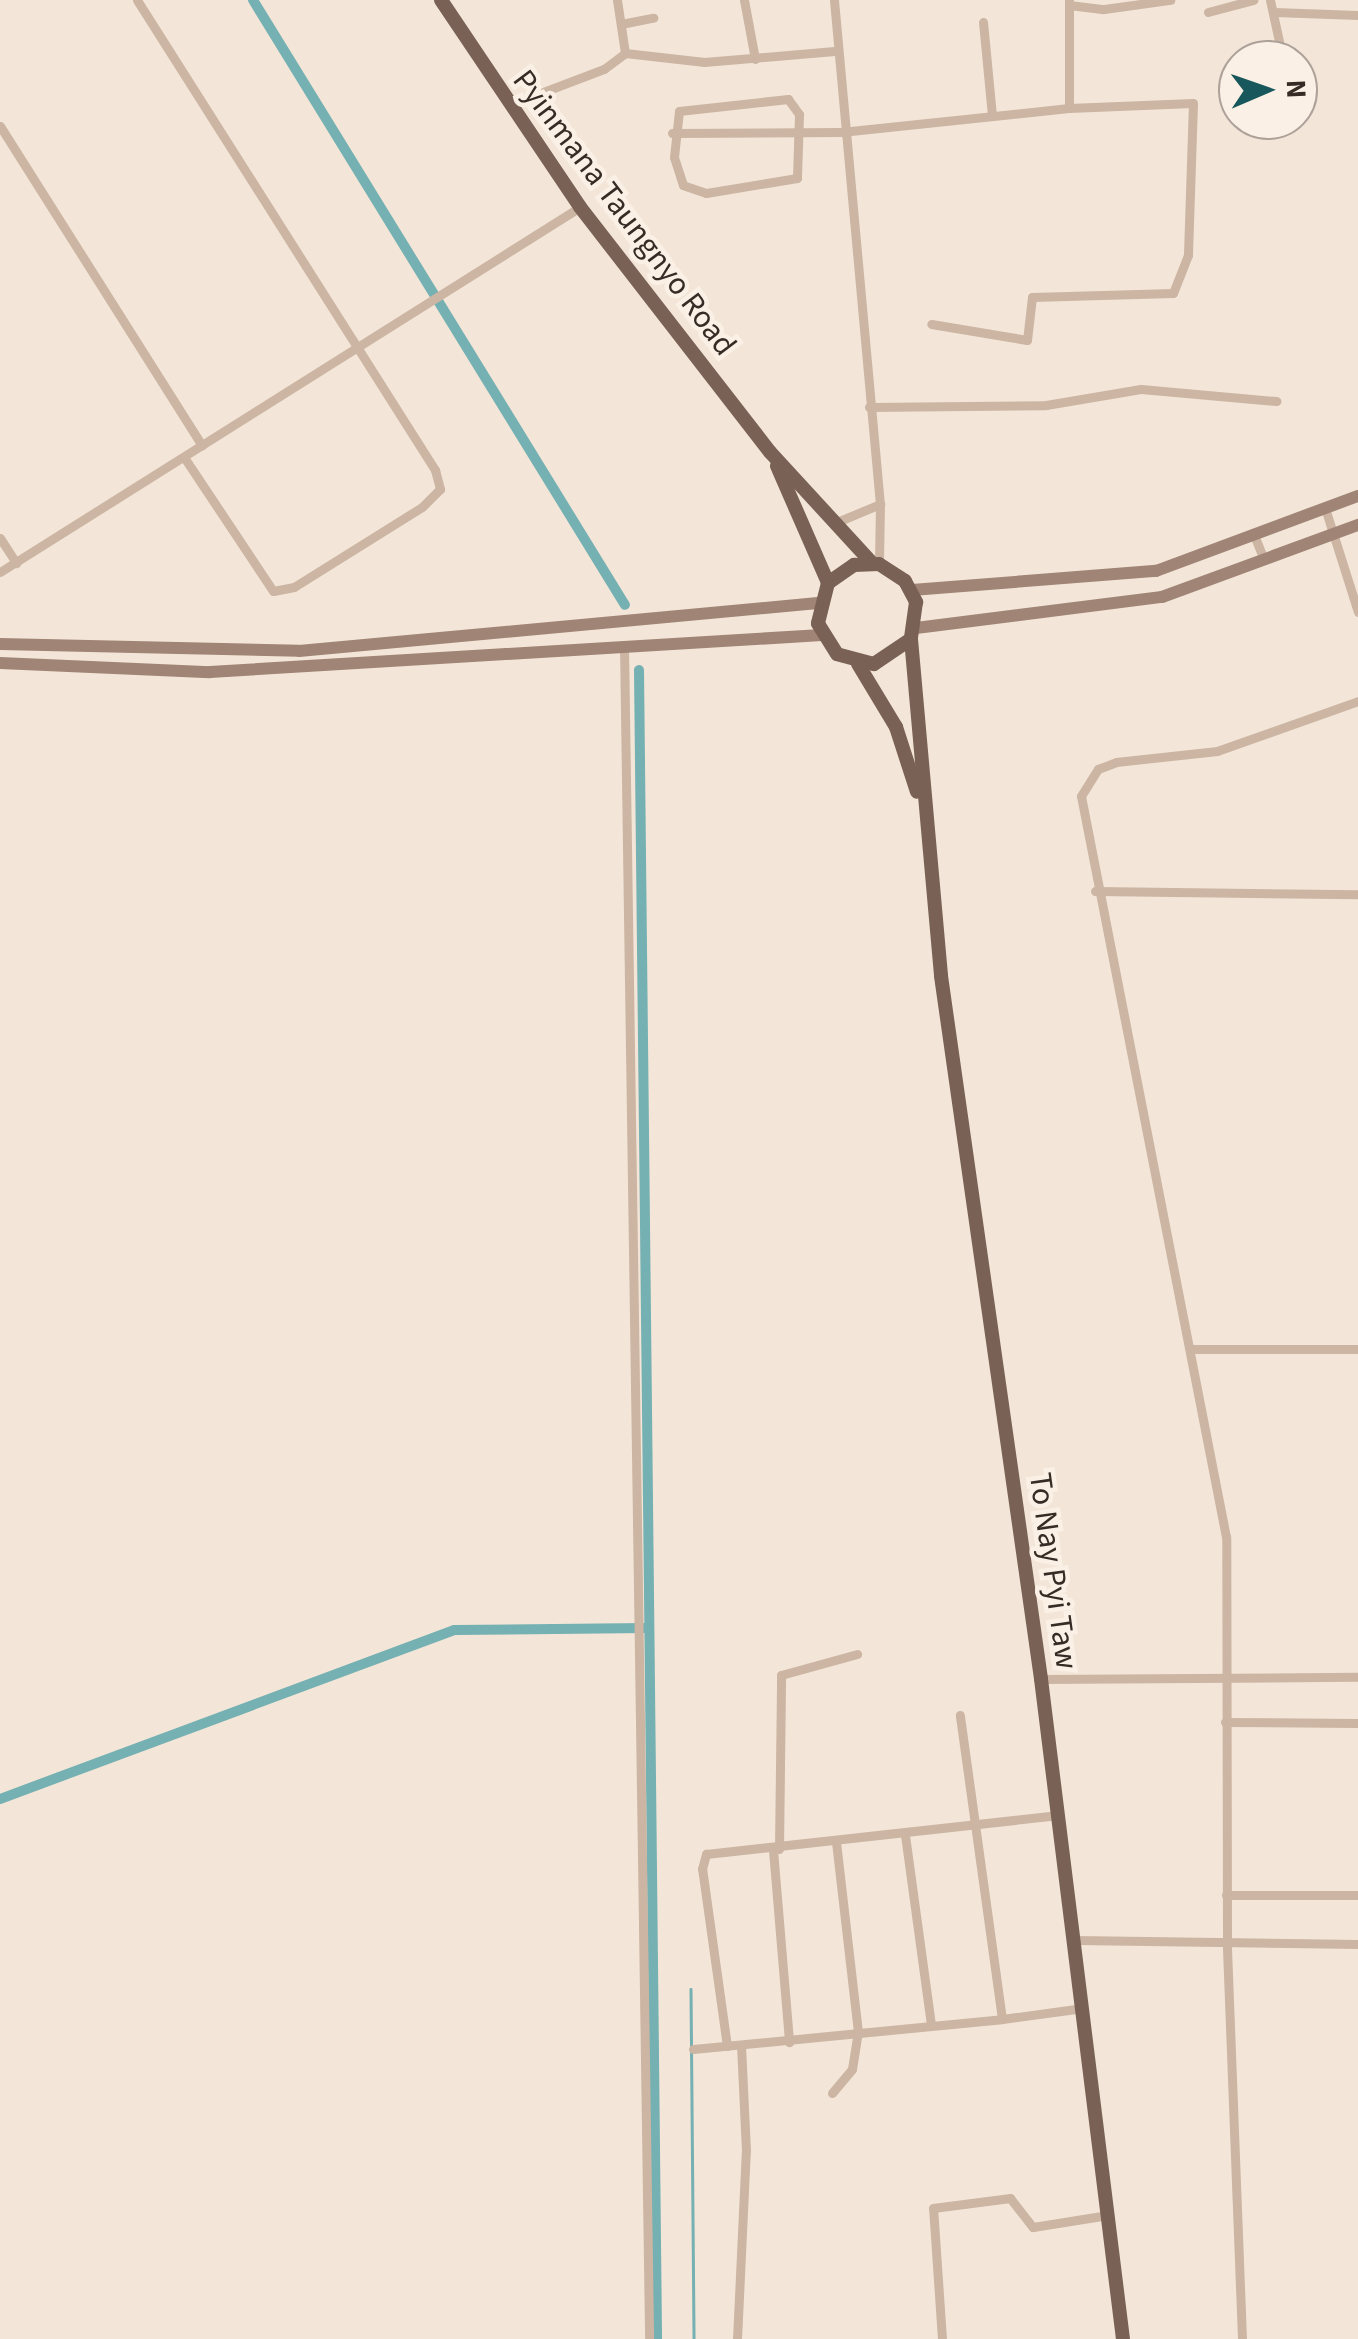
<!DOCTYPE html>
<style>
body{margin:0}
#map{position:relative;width:1358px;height:2339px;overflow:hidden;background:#f3e6d8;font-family:"Source Sans 3",sans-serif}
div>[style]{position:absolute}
.stream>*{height:2.5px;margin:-1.25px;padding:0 1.25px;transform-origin:1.25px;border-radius:1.25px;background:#75b0b2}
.canal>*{height:10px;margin:-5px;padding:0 5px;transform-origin:5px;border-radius:5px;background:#75b0b2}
.street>*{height:9px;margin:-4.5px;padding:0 4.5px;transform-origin:4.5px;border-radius:4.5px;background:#ccb5a3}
.secondary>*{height:12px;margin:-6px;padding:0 6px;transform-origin:6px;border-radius:6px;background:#a08475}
.primary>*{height:14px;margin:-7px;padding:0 7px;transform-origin:7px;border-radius:7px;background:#7a6156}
span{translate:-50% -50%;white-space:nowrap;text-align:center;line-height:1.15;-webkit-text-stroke:9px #fbf0e5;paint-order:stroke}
.street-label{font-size:32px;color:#372b26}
.north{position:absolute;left:1218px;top:40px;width:100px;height:100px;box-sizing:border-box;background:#fbf0e5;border:2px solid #ada199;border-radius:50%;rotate:88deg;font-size:28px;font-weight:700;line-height:40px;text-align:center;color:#372b26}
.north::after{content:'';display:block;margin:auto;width:35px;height:45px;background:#18575b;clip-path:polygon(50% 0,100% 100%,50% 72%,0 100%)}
</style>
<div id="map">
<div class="stream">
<div style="left:691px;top:1989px;width:350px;rotate:89.5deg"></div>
</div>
<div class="canal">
<div style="left:253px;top:0;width:710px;rotate:58.41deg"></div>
<div style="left:639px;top:670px;width:1669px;rotate:89.38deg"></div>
<div style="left:0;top:1799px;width:484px;rotate:-20.4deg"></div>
<div style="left:454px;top:1630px;width:193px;rotate:-0.6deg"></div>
</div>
<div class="street">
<div style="left:137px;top:0;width:557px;rotate:57.62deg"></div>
<div style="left:435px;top:470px;width:20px;rotate:75deg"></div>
<div style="left:440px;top:489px;width:25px;rotate:135deg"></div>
<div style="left:422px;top:507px;width:151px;rotate:148deg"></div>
<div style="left:294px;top:587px;width:21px;rotate:169deg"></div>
<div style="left:273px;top:591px;width:161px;rotate:-123.6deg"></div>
<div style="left:617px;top:0;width:54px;rotate:81.4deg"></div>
<div style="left:744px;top:0;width:60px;rotate:79.4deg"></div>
<div style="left:834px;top:0;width:506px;rotate:84.79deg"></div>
<div style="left:880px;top:504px;width:60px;rotate:91deg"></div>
<div style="left:1270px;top:0;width:56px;rotate:77.7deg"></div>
<div style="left:1069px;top:5px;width:35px;rotate:7deg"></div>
<div style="left:1104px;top:9px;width:67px;rotate:-7.8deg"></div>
<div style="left:1208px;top:12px;width:47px;rotate:-14.9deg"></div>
<div style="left:1274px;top:12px;width:84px;rotate:2deg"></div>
<div style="left:983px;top:22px;width:93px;rotate:84.5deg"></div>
<div style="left:621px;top:24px;width:33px;rotate:-11deg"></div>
<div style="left:788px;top:99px;width:19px;rotate:54deg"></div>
<div style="left:799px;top:114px;width:64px;rotate:91.8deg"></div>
<div style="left:797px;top:178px;width:92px;rotate:170.6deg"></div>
<div style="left:706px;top:193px;width:24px;rotate:-161deg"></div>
<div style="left:683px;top:185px;width:29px;rotate:-108deg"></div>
<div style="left:674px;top:157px;width:46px;rotate:-83.8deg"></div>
<div style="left:679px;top:111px;width:110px;rotate:-6.3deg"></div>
<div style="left:509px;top:105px;width:102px;rotate:-20.8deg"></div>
<div style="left:604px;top:69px;width:26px;rotate:-37deg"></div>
<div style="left:625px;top:53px;width:80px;rotate:6.5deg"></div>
<div style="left:704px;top:62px;width:131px;rotate:-4.8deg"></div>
<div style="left:1069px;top:108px;width:108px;rotate:-90deg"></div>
<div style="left:0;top:126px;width:378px;rotate:57.7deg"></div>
<div style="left:672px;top:133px;width:169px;rotate:-0.3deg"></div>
<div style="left:841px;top:132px;width:229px;rotate:-6deg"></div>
<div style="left:1069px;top:108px;width:124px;rotate:-2.3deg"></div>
<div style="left:1193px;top:103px;width:152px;rotate:91.9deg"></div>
<div style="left:1188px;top:255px;width:41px;rotate:111.5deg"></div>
<div style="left:1173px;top:293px;width:141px;rotate:178.4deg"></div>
<div style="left:1032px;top:297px;width:43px;rotate:96.6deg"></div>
<div style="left:1027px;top:340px;width:97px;rotate:-170.5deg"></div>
<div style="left:869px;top:407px;width:177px;rotate:-0.6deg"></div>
<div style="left:1046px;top:405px;width:96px;rotate:-9.6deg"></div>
<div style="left:1141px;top:389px;width:136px;rotate:5.1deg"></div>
<div style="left:1325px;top:508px;width:109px;rotate:72.4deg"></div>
<div style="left:837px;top:522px;width:47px;rotate:-22.7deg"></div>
<div style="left:1254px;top:535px;width:27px;rotate:68deg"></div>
<div style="left:0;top:538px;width:30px;rotate:57deg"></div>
<div style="left:0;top:572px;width:685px;rotate:-32.18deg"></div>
<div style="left:624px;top:645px;width:1694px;rotate:89.15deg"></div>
<div style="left:1095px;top:891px;width:263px;rotate:0.7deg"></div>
<div style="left:1192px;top:1349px;width:166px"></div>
<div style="left:1041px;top:1679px;width:317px;rotate:-0.4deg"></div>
<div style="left:1225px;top:1722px;width:133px;rotate:0.4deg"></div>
<div style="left:905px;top:1835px;width:192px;rotate:82.2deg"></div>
<div style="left:779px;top:1849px;width:174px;rotate:-89.3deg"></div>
<div style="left:781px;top:1675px;width:79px;rotate:-15.4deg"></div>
<div style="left:773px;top:1850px;width:193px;rotate:85.2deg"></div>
<div style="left:1226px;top:1895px;width:132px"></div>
<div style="left:1075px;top:1940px;width:283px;rotate:0.8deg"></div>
<div style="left:1002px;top:2019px;width:82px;rotate:-7.7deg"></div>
<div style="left:727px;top:2046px;width:179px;rotate:-98deg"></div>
<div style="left:702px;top:1869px;width:16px;rotate:-75deg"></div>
<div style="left:706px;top:1854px;width:355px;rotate:-6.3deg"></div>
<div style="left:693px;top:2049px;width:310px;rotate:-5.5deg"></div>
<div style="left:1002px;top:2019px;width:307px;rotate:-97.9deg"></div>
<div style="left:832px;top:2093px;width:31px;rotate:-50deg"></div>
<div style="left:852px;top:2069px;width:37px;rotate:-81deg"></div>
<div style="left:858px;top:2032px;width:190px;rotate:-96.6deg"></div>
<div style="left:737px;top:2339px;width:188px;rotate:-87.3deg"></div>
<div style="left:746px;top:2151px;width:105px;rotate:-92.7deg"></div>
<div style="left:942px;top:2339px;width:131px;rotate:-93.9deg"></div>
<div style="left:933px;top:2208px;width:78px;rotate:-7.4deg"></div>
<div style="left:1010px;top:2198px;width:37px;rotate:52deg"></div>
<div style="left:1033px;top:2227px;width:76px;rotate:-9.1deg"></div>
<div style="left:1242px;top:2339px;width:396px;rotate:-92.2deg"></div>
<div style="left:1227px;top:1943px;width:406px;rotate:-90.1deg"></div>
<div style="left:1226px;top:1537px;width:755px;rotate:-101.07deg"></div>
<div style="left:1081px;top:796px;width:32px;rotate:-58deg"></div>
<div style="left:1098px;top:769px;width:19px;rotate:-21deg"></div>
<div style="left:1116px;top:762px;width:102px;rotate:-6.2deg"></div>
<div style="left:1217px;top:751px;width:150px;rotate:-19.5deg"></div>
</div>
<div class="secondary">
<div style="left:912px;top:590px;width:245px;rotate:-4.5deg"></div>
<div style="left:1156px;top:571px;width:215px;rotate:-20.4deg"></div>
<div style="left:916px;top:628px;width:248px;rotate:-7.2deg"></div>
<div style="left:1162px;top:597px;width:209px;rotate:-20.2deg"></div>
<div style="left:0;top:644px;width:299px;rotate:1.3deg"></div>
<div style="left:299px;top:651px;width:521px;rotate:-5.28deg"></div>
<div style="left:0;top:663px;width:210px;rotate:2.5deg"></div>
<div style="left:210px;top:672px;width:613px;rotate:-3.46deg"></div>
</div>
<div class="primary">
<div style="left:441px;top:0;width:249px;rotate:56.1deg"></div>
<div style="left:580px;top:207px;width:310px;rotate:52.2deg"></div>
<div style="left:770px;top:452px;width:151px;rotate:47.4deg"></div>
<div style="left:777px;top:466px;width:128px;rotate:66.4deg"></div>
<div style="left:911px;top:639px;width:45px;rotate:146deg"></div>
<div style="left:874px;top:664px;width:38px;rotate:-165deg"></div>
<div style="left:837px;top:654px;width:36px;rotate:-122deg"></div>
<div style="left:818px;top:623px;width:41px;rotate:-76deg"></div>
<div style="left:828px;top:583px;width:32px;rotate:-35deg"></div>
<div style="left:854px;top:565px;width:25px;rotate:-2deg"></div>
<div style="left:879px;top:564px;width:31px;rotate:33deg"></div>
<div style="left:905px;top:581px;width:24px;rotate:62deg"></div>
<div style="left:916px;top:602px;width:37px;rotate:98deg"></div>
<div style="left:911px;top:639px;width:338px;rotate:84.9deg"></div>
<div style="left:941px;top:976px;width:710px;rotate:81.9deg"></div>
<div style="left:1041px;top:1679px;width:665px;rotate:82.92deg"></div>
<div style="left:858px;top:664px;width:74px;rotate:58.9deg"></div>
<div style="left:896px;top:727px;width:68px;rotate:72.1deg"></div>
</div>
<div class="street-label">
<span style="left:624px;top:213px;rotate:53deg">Pyinmana Taungnyo Road</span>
<span style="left:1053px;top:1571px;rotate:82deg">To Nay Pyi Taw</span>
</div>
<div class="north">N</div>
</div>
